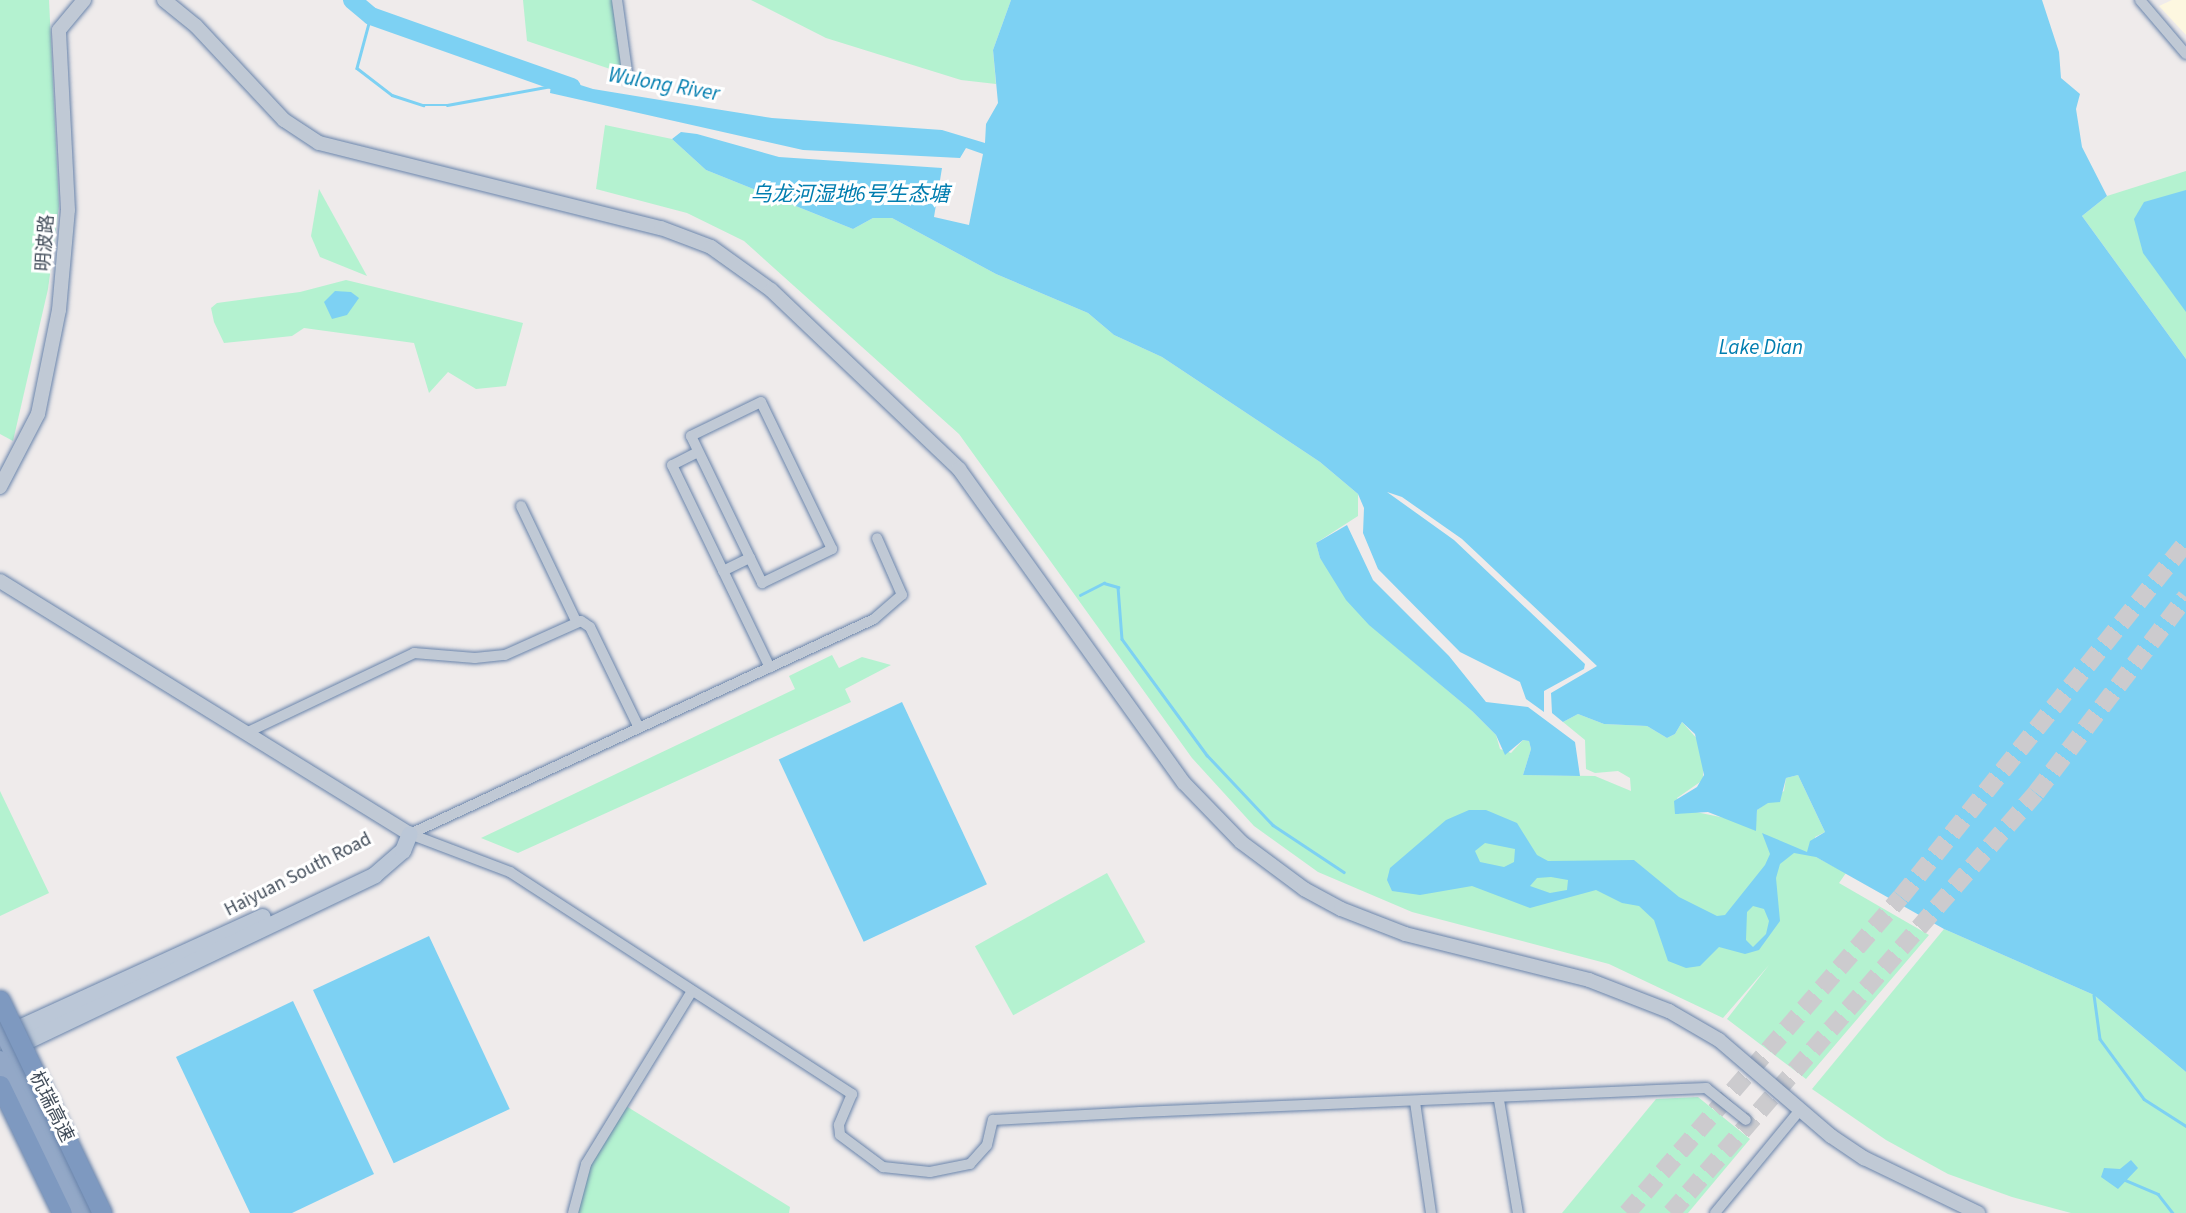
<!DOCTYPE html>
<meta charset="utf-8">
<style>
body{margin:0}
#map{position:relative;width:2186px;height:1213px;overflow:hidden;background:#efebeb;font-family:"Source Sans 3","Noto Sans SC",sans-serif}
div>[style]{position:absolute}
.commercial>*{inset:0;background:#fdf7e0}
.green>*{inset:0;background:#b4f2d0;transform-origin:0 0}
.water>*{inset:0;background:#7dd1f3;transform-origin:0 0}
.stream>*{height:2.5px;margin:-1.25px;padding:0 1.25px;transform-origin:1.25px;border-radius:1.25px;background:#7dd1f3}
.river>*{height:18px;margin:-9px;padding:0 9px;transform-origin:9px;border-radius:9px;background:#7dd1f3}
.primary-tunnel>*{height:18px;margin-top:-9px;transform-origin:0;background:repeating-linear-gradient(90deg,#cccbce 0 18px,transparent 0 27px)}
.roads{filter:drop-shadow(0 0 2px #6984ab) drop-shadow(0 0 2px #6984ab)}
.minor>*{height:10px;margin:-5px;padding:0 5px;transform-origin:5px;border-radius:5px;background:#c0c9d5}
.tertiary>*{height:14px;margin:-7px;padding:0 7px;transform-origin:7px;border-radius:7px;background:#c0c9d5}
.secondary>*{height:16px;margin:-8px;padding:0 8px;transform-origin:8px;border-radius:8px;background:#bbc7d7}
.trunk>*{height:18px;margin:-9px;padding:0 9px;transform-origin:9px;border-radius:9px;background:#93a8c7}
.motorway>*{height:19px;margin:-9.5px;padding:0 9.5px;transform-origin:9.5px;border-radius:9.5px;background:#7e99c0}
.bridges{filter:drop-shadow(0 0 2px #6984ab) drop-shadow(0 0 2px #6984ab)}
.motorway-bridge>*{height:19px;margin:-9.5px;padding:0 9.5px;transform-origin:9.5px;border-radius:9.5px;background:#7e99c0}
span{translate:-50% -50%;white-space:nowrap;text-align:center;line-height:1.15;-webkit-text-stroke:6px #fff;paint-order:stroke}
.street-label{font-size:19px;color:#424d5a}
.water-label{font-size:21px;color:#007daf;font-style:italic}
</style>
<div id="map">
<div class="commercial">
<div style="clip-path:polygon(2172px 0,2186px 0,2186px 35px,2159px 6px)"></div>
</div>
<div class="green">
<div style="clip-path:polygon(0 0,49px 0,59px 206px,48px 289px,13px 441px,0 434px)"></div>
<div style="clip-path:polygon(523px 0,612px 0,622px 73px,527px 41px)"></div>
<div style="clip-path:polygon(751px 0,1011px 0,993px 50px,996px 84px,961px 80px,826px 38px)"></div>
<div style="clip-path:polygon(605px 125px,672px 139px,706px 170px,853px 229px,873px 218px,892px 218px,996px 274px,1088px 313px,1114px 335px,1162px 357px,1320px 462px,1358px 494px,1358px 516px,1316px 543px,1320px 558px,1369px 624px,1472px 711px,1496px 735px,1500px 749px,1511px 753px,1523px 740px,1529px 741px,1531px 749px,1523px 775px,1595px 776px,1631px 791px,1630px 778px,1618px 771px,1595px 773px,1586px 769px,1585px 740px,1563px 722px,1578px 714px,1604px 724px,1647px 726px,1667px 738px,1675px 734px,1682px 722px,1700px 742px,1703px 761px,1703px 780px,1677px 798px,1686px 810px,1735px 820px,1755px 830px,1757px 810px,1784px 791px,1786px 778px,1798px 775px,1825px 832px,1815px 837px,1816px 857px,1846px 873px,1839px 883px,1929px 935px,1806px 1079px,1727px 1019px,1769px 965px,1723px 1018px,1609px 964px,1412px 912px,1318px 872px,1254px 826px,1192px 758px,959px 434px,744px 241px,687px 213px,596px 189px)"></div>
<div style="clip-path:polygon(2186px 171px,2186px 359px,2082px 216px,2107px 196px)"></div>
<div style="clip-path:polygon(319px 189px,367px 276px,320px 257px,311px 236px)"></div>
<div style="clip-path:polygon(346px 280px,523px 323px,506px 386px,476px 389px,448px 372px,429px 393px,414px 343px,304px 328px,292px 336px,224px 343px,214px 322px,211px 308px,217px 303px,300px 292px)"></div>
<div style="clip-path:polygon(832px 655px,839px 668px,862px 657px,891px 665px,845px 689px,851px 702px,518px 853px,481px 838px,795px 689px,789px 676px)"></div>
<div style="clip-path:polygon(0 791px,49px 893px,0 916px)"></div>
<div style="left:1107px;top:873px;width:79px;height:151px;rotate:61deg"></div>
<div style="clip-path:polygon(1944px 929px,2094px 995px,2186px 1072px,2186px 1213px,2071px 1213px,2012px 1197px,1948px 1174px,1886px 1140px,1812px 1089px)"></div>
<div style="clip-path:polygon(1698px 1097px,1750px 1139px,1688px 1213px,1562px 1213px,1656px 1099px)"></div>
<div style="clip-path:polygon(626px 1106px,790px 1207px,789px 1213px,575px 1213px,593px 1154px)"></div>
</div>
<div class="water">
<div style="clip-path:polygon(evenodd,1011px 0,2042px 0,2059px 52px,2061px 78px,2080px 94px,2076px 109px,2082px 147px,2107px 196px,2082px 216px,2186px 359px,2186px 1072px,2094px 995px,1944px 929px,1816px 857px,1794px 853px,1780px 864px,1776px 878px,1780px 921px,1759px 950px,1745px 954px,1719px 947px,1700px 966px,1686px 968px,1668px 961px,1654px 920px,1639px 906px,1622px 903px,1596px 890px,1530px 908px,1472px 886px,1420px 895px,1392px 891px,1387px 880px,1390px 868px,1446px 820px,1469px 810px,1486px 810px,1517px 823px,1537px 855px,1548px 861px,1634px 860px,1679px 897px,1717px 916px,1725px 915px,1765px 865px,1770px 854px,1762px 833px,1807px 852px,1810px 841px,1825px 832px,1798px 775px,1786px 778px,1780px 802px,1768px 803px,1757px 810px,1756px 831px,1708px 812px,1675px 814px,1674px 801px,1697px 787px,1704px 775px,1695px 734px,1682px 722px,1675px 734px,1667px 738px,1647px 726px,1604px 724px,1578px 714px,1563px 722px,1552px 713px,1551px 693px,1597px 666px,1462px 539px,1402px 497px,1387px 492px,1454px 540px,1585px 664px,1584px 669px,1544px 691px,1544px 712px,1526px 699px,1520px 682px,1460px 652px,1378px 569px,1363px 533px,1364px 508px,1358px 494px,1320px 462px,1162px 357px,1114px 335px,1088px 313px,996px 274px,892px 218px,873px 218px,853px 229px,706px 170px,672px 139px,681px 132px,697px 134px,779px 157px,942px 168px,934px 217px,969px 225px,983px 154px,966px 148px,960px 158px,803px 150px,550px 93px,552px 76px,593px 89px,709px 108px,772px 118px,942px 130px,985px 143px,986px 124px,998px 103px,993px 50px,1011px 0,1485px 843px,1515px 849px,1514px 862px,1504px 867px,1480px 862px,1475px 851px,1485px 843px,1011px 0,1551px 877px,1568px 880px,1567px 890px,1550px 893px,1530px 886px,1537px 878px,1551px 877px,1011px 0,1753px 906px,1764px 909px,1769px 921px,1766px 934px,1753px 947px,1746px 940px,1747px 912px,1753px 906px)"></div>
<div style="clip-path:polygon(2186px 190px,2186px 312px,2143px 253px,2134px 219px,2144px 202px)"></div>
<div style="clip-path:polygon(335px 291px,351px 292px,359px 298px,347px 315px,332px 319px,324px 302px)"></div>
<div style="clip-path:polygon(1347px 525px,1373px 580px,1449px 656px,1486px 702px,1528px 707px,1575px 742px,1580px 776px,1523px 775px,1531px 749px,1529px 741px,1523px 740px,1505px 755px,1496px 735px,1472px 711px,1369px 625px,1346px 600px,1320px 558px,1316px 543px)"></div>
<div style="left:902px;top:702px;width:201px;height:136px;rotate:65deg"></div>
<div style="left:429px;top:936px;width:191px;height:128px;rotate:65deg"></div>
<div style="clip-path:polygon(293px 1001px,374px 1174px,292px 1213px,250px 1213px,176px 1057px)"></div>
<div style="clip-path:polygon(2131px 1160px,2138px 1168px,2118px 1189px,2101px 1177px,2104px 1168px,2120px 1169px)"></div>
</div>
<div class="stream">
<div style="left:371px;top:16px;width:54px;rotate:105.1deg"></div>
<div style="left:357px;top:68px;width:44px;rotate:37.6deg"></div>
<div style="left:392px;top:95px;width:33px;rotate:18deg"></div>
<div style="left:423px;top:105px;width:24px"></div>
<div style="left:447px;top:105px;width:107px;rotate:-10.3deg"></div>
<div style="left:1080px;top:595px;width:27px;rotate:-27deg"></div>
<div style="left:1104px;top:583px;width:15px;rotate:16deg"></div>
<div style="left:1118px;top:587px;width:52px;rotate:85.6deg"></div>
<div style="left:1122px;top:639px;width:144px;rotate:53.8deg"></div>
<div style="left:1207px;top:755px;width:96px;rotate:46.7deg"></div>
<div style="left:1273px;top:825px;width:85px;rotate:33.5deg"></div>
<div style="left:2094px;top:995px;width:44px;rotate:82.2deg"></div>
<div style="left:2100px;top:1039px;width:74px;rotate:53.7deg"></div>
<div style="left:2144px;top:1099px;width:50px;rotate:32.7deg"></div>
<div style="left:2125px;top:1180px;width:36px;rotate:23deg"></div>
<div style="left:2158px;top:1194px;width:24px;rotate:52deg"></div>
</div>
<div class="river">
<div style="left:352px;top:0;width:25px;rotate:40deg"></div>
<div style="left:371px;top:16px;width:213px;rotate:19.5deg"></div>
</div>
<div class="primary-tunnel">
<div style="left:1627px;top:1213px;width:418px;rotate:-49.1deg"></div>
<div style="left:1901px;top:897px;width:455px;rotate:-51.2deg"></div>
<div style="left:1671px;top:1213px;width:556px;rotate:-49.01deg"></div>
<div style="left:2036px;top:793px;width:247px;rotate:-52.6deg"></div>
</div>
<div class="roads">
<div class="minor">
<div style="left:617px;top:0;width:79px;rotate:82deg"></div>
<div style="left:2140px;top:0;width:71px;rotate:49.6deg"></div>
<div style="left:698px;top:452px;width:29px;rotate:153deg"></div>
<div style="left:672px;top:465px;width:225px;rotate:64.2deg"></div>
<div style="left:521px;top:506px;width:127px;rotate:64.4deg"></div>
<div style="left:723px;top:571px;width:30px;rotate:-26deg"></div>
<div style="left:750px;top:558px;width:28px;rotate:64deg"></div>
<div style="left:762px;top:583px;width:78px;rotate:-25.9deg"></div>
<div style="left:832px;top:549px;width:163px;rotate:-115.8deg"></div>
<div style="left:761px;top:402px;width:78px;rotate:154.1deg"></div>
<div style="left:691px;top:436px;width:136px;rotate:64.2deg"></div>
<div style="left:250px;top:731px;width:182px;rotate:-25.4deg"></div>
<div style="left:414px;top:653px;width:61px;rotate:4.7deg"></div>
<div style="left:475px;top:658px;width:30px;rotate:-6deg"></div>
<div style="left:505px;top:655px;width:83px;rotate:-24.1deg"></div>
<div style="left:581px;top:621px;width:11px;rotate:34deg"></div>
<div style="left:590px;top:627px;width:112px;rotate:64.1deg"></div>
<div style="left:410px;top:834px;width:107px;rotate:20.8deg"></div>
<div style="left:510px;top:872px;width:408px;rotate:33deg"></div>
<div style="left:852px;top:1094px;width:34px;rotate:113deg"></div>
<div style="left:839px;top:1125px;width:10px;rotate:84deg"></div>
<div style="left:840px;top:1135px;width:54px;rotate:36.7deg"></div>
<div style="left:883px;top:1167px;width:47px;rotate:6.1deg"></div>
<div style="left:930px;top:1172px;width:41px;rotate:-11.3deg"></div>
<div style="left:970px;top:1164px;width:25px;rotate:-48deg"></div>
<div style="left:987px;top:1145px;width:26px;rotate:-77deg"></div>
<div style="left:993px;top:1120px;width:147px;rotate:-3.1deg"></div>
<div style="left:1140px;top:1112px;width:567px;rotate:-2.43deg"></div>
<div style="left:1706px;top:1088px;width:51px;rotate:38.7deg"></div>
<div style="left:410px;top:834px;width:511px;rotate:-24.86deg"></div>
<div style="left:874px;top:619px;width:37px;rotate:-41deg"></div>
<div style="left:902px;top:595px;width:62px;rotate:-113.7deg"></div>
<div style="left:1499px;top:1100px;width:115px;rotate:80.5deg"></div>
<div style="left:1415px;top:1102px;width:112px;rotate:81.8deg"></div>
<div style="left:573px;top:1213px;width:51px;rotate:-75.1deg"></div>
<div style="left:586px;top:1164px;width:203px;rotate:-58.5deg"></div>
<div style="left:1715px;top:1213px;width:134px;rotate:-50.5deg"></div>
</div>
<div class="tertiary">
<div style="left:164px;top:0;width:41px;rotate:39.1deg"></div>
<div style="left:196px;top:26px;width:129px;rotate:46.9deg"></div>
<div style="left:284px;top:120px;width:42px;rotate:33.3deg"></div>
<div style="left:319px;top:143px;width:352px;rotate:14deg"></div>
<div style="left:661px;top:228px;width:53px;rotate:20.8deg"></div>
<div style="left:711px;top:247px;width:74px;rotate:35.6deg"></div>
<div style="left:771px;top:290px;width:260px;rotate:43.6deg"></div>
<div style="left:959px;top:469px;width:386px;rotate:54.4deg"></div>
<div style="left:1184px;top:783px;width:82px;rotate:46deg"></div>
<div style="left:1241px;top:842px;width:79px;rotate:36.7deg"></div>
<div style="left:1304px;top:889px;width:42px;rotate:28.4deg"></div>
<div style="left:1341px;top:909px;width:69px;rotate:21.3deg"></div>
<div style="left:1405px;top:934px;width:190px;rotate:14deg"></div>
<div style="left:1589px;top:980px;width:86px;rotate:21.2deg"></div>
<div style="left:1669px;top:1011px;width:58px;rotate:30.1deg"></div>
<div style="left:1719px;top:1040px;width:148px;rotate:40.6deg"></div>
<div style="left:1831px;top:1136px;width:40px;rotate:34deg"></div>
<div style="left:1864px;top:1158px;width:127px;rotate:25.8deg"></div>
<div style="left:0;top:487px;width:82px;rotate:-62.5deg"></div>
<div style="left:38px;top:414px;width:106px;rotate:-78.6deg"></div>
<div style="left:59px;top:310px;width:100px;rotate:-84.9deg"></div>
<div style="left:68px;top:210px;width:180px;rotate:-92.9deg"></div>
<div style="left:59px;top:30px;width:39px;rotate:-50deg"></div>
<div style="left:0;top:581px;width:482px;rotate:31.7deg"></div>
</div>
<div class="secondary">
<div style="left:6px;top:1034px;width:282px;rotate:-24.5deg"></div>
<div style="left:11px;top:1049px;width:403px;rotate:-25.5deg"></div>
<div style="left:375px;top:875px;width:37px;rotate:-41deg"></div>
<div style="left:403px;top:851px;width:18px;rotate:-68deg"></div>
</div>
<div class="trunk">
<div style="left:0;top:1025px;width:209px;rotate:64.2deg"></div>
<div style="left:0;top:1060px;width:170px;rotate:64.5deg"></div>
</div>
<div class="motorway">
<div style="left:0;top:1085px;width:142px;rotate:64.2deg"></div>
</div>
</div>
<div class="bridges">
<div class="motorway-bridge">
<div style="left:0;top:1000px;width:236px;rotate:64.4deg"></div>
</div>
</div>
<div class="street-label">
<span style="left:46px;top:243px;rotate:-86deg">明波路</span>
<span style="left:298px;top:875px;rotate:-27deg">Haiyuan South Road</span>
<span style="left:51px;top:1107px;rotate:64deg">杭瑞高速</span>
</div>
<div class="water-label">
<span style="left:664px;top:84px;rotate:10deg">Wulong River</span>
<span style="left:850px;top:194px">乌龙河湿地6号生态塘</span>
<span style="left:1761px;top:347px">Lake Dian</span>
</div>
</div>
